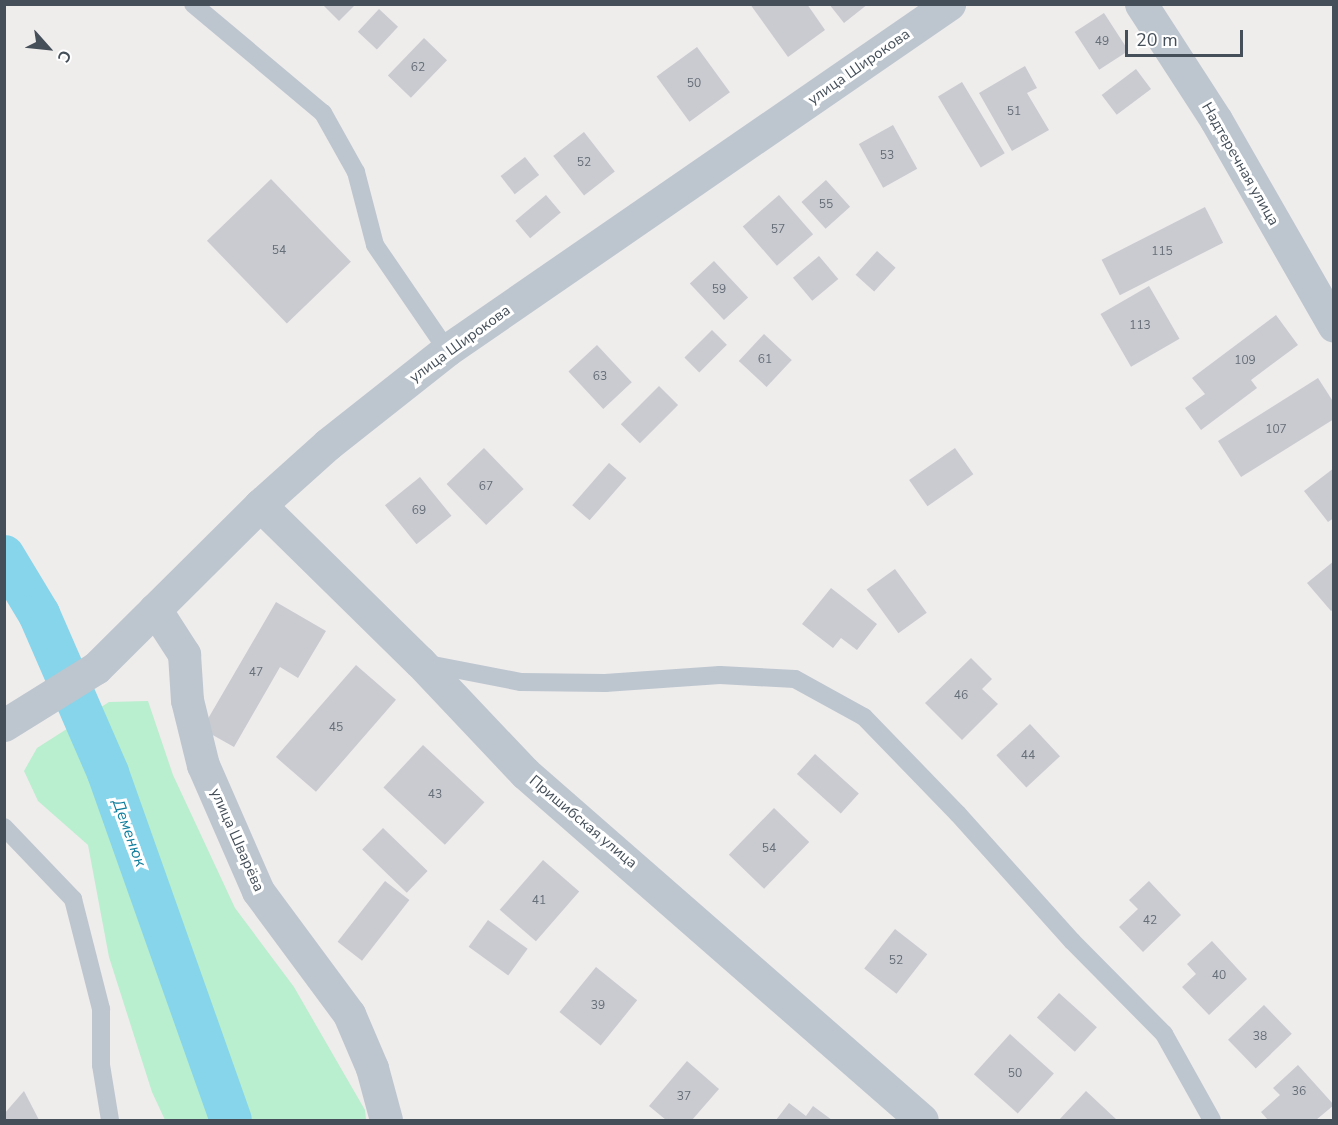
<!DOCTYPE html>
<meta charset="utf-8">
<style>
body{margin:0}
#map{position:relative;width:1338px;height:1125px;overflow:hidden;background:#efecec;font-family:"Nunito Sans",sans-serif}
div>[style]{position:absolute}
.green>*{inset:0;background:#b9eece}
.canal>*{height:42px;margin:-21px;padding:0 21px;transform-origin:21px;border-radius:21px;background:#86d5eb}
.building>*{inset:0;background:#c9cbd1;transform-origin:0 0}
.service>*{height:18px;margin:-9px;padding:0 9px;transform-origin:9px;border-radius:9px;background:#bdc6cf}
.minor>*{height:33px;margin:-16.5px;padding:0 16.5px;transform-origin:16.5px;border-radius:16.5px;background:#bdc6cf}
span{translate:-50% -50%;white-space:nowrap;text-align:center;line-height:1.15;-webkit-text-stroke:6px #fff;paint-order:stroke}
.number-label{font-size:12px;color:#666e77}
.number-label span{-webkit-text-stroke-width:0}
.street-label{font-size:15px;color:#454f59}
.water-label{font-size:16px;color:#0d7d9d;font-style:italic}
.frame{position:absolute;inset:0;border:6px solid #454f59;pointer-events:none}
.north{position:absolute;left:18px;top:18px;width:60px;height:60px;-webkit-text-stroke:4px #fff;paint-order:stroke;rotate:117deg;font-size:16px;font-weight:700;line-height:24px;text-align:center;color:#454f59}
.north::after{content:'';display:block;margin:auto;width:21px;height:27px;background:#454f59;clip-path:polygon(50% 0,100% 100%,50% 72%,0 100%)}
.scale{position:absolute;left:1125px;top:30px;width:118px;height:27px;box-sizing:border-box;border:3px solid #454f59;border-top:0;padding-left:8px;font-size:18px;line-height:21px;white-space:nowrap;color:#454f59;-webkit-text-stroke:4px #fff;paint-order:stroke}
</style>
<div id="map">
<div class="green">
<div style="clip-path:polygon(148px 701px,173px 775px,235px 908px,294px 987px,365px 1110px,366px 1120px,165px 1120px,152px 1092px,109px 957px,88px 845px,38px 801px,24px 771px,37px 748px,109px 702px)"></div>
</div>
<div class="canal">
<div style="left:4px;top:556px;width:68px;rotate:58.9deg"></div>
<div style="left:39px;top:614px;width:173px;rotate:66.5deg"></div>
<div style="left:108px;top:773px;width:368px;rotate:70.5deg"></div>
</div>
<div class="building">
<div style="clip-path:polygon(322px 4px,356px 4px,339px 21px)"></div>
<div style="clip-path:polygon(750px 4px,807px 4px,825px 30px,788px 57px)"></div>
<div style="clip-path:polygon(829px 4px,868px 4px,844px 23px)"></div>
<div style="left:379px;top:9px;width:26px;height:31px;rotate:43deg"></div>
<div style="left:1104px;top:13px;width:45px;height:35px;rotate:57deg"></div>
<div style="left:424px;top:38px;width:32px;height:52px;rotate:44deg"></div>
<div style="left:697px;top:47px;width:56px;height:50px;rotate:54deg"></div>
<div style="clip-path:polygon(1025px 66px,1037px 88px,1027px 93px,1049px 130px,1012px 151px,979px 93px)"></div>
<div style="left:1136px;top:69px;width:25px;height:43px;rotate:53deg"></div>
<div style="left:962px;top:82px;width:83px;height:28px;rotate:59deg"></div>
<div style="left:893px;top:125px;width:50px;height:39px;rotate:61deg"></div>
<div style="left:584px;top:132px;width:50px;height:39px;rotate:52deg"></div>
<div style="left:525px;top:157px;width:23px;height:31px;rotate:52deg"></div>
<div style="left:271px;top:179px;width:115px;height:89px;rotate:46deg"></div>
<div style="left:826px;top:180px;width:36px;height:33px;rotate:48deg"></div>
<div style="left:546px;top:195px;width:23px;height:40px;rotate:50deg"></div>
<div style="left:779px;top:195px;width:52px;height:48px;rotate:49deg"></div>
<div style="left:1205px;top:207px;width:40px;height:116px;rotate:63deg"></div>
<div style="left:877px;top:251px;width:25px;height:32px;rotate:42deg"></div>
<div style="left:819px;top:256px;width:30px;height:34px;rotate:50deg"></div>
<div style="left:714px;top:261px;width:50px;height:33px;rotate:47deg"></div>
<div style="left:1149px;top:286px;width:61px;height:56px;rotate:60deg"></div>
<div style="clip-path:polygon(1276px 315px,1298px 345px,1251px 380px,1257px 388px,1201px 430px,1185px 408px,1205px 394px,1192px 378px)"></div>
<div style="left:712px;top:330px;width:21px;height:39px;rotate:45deg"></div>
<div style="left:764px;top:334px;width:38px;height:37px;rotate:43deg"></div>
<div style="left:597px;top:345px;width:51px;height:39px;rotate:47deg"></div>
<div style="clip-path:polygon(1318px 378px,1334px 403px,1334px 419px,1241px 477px,1218px 441px)"></div>
<div style="left:659px;top:386px;width:27px;height:54px;rotate:45deg"></div>
<div style="left:484px;top:448px;width:57px;height:52px;rotate:46deg"></div>
<div style="left:955px;top:448px;width:32px;height:56px;rotate:55deg"></div>
<div style="left:609px;top:463px;width:23px;height:56px;rotate:41deg"></div>
<div style="clip-path:polygon(1334px 468px,1334px 518px,1328px 522px,1304px 491px)"></div>
<div style="left:420px;top:477px;width:50px;height:45px;rotate:51deg"></div>
<div style="clip-path:polygon(1334px 561px,1334px 609px,1331px 611px,1307px 583px)"></div>
<div style="left:895px;top:569px;width:54px;height:35px;rotate:54deg"></div>
<div style="clip-path:polygon(831px 588px,877px 624px,857px 650px,841px 638px,833px 648px,802px 624px)"></div>
<div style="clip-path:polygon(276px 602px,326px 631px,298px 678px,280px 667px,234px 747px,202px 729px)"></div>
<div style="clip-path:polygon(971px 658px,992px 679px,982px 689px,998px 704px,962px 740px,925px 703px)"></div>
<div style="left:356px;top:665px;width:53px;height:122px;rotate:41deg"></div>
<div style="left:1030px;top:724px;width:44px;height:46px;rotate:47deg"></div>
<div style="left:423px;top:745px;width:84px;height:58px;rotate:43deg"></div>
<div style="left:815px;top:754px;width:59px;height:27px;rotate:42deg"></div>
<div style="left:774px;top:808px;width:49px;height:65px;rotate:44deg"></div>
<div style="left:383px;top:828px;width:62px;height:30px;rotate:44deg"></div>
<div style="left:543px;top:860px;width:48px;height:66px;rotate:41deg"></div>
<div style="left:385px;top:881px;width:31px;height:77px;rotate:38deg"></div>
<div style="clip-path:polygon(1149px 881px,1181px 915px,1143px 952px,1119px 927px,1138px 909px,1129px 900px)"></div>
<div style="left:488px;top:920px;width:49px;height:33px;rotate:36deg"></div>
<div style="left:895px;top:929px;width:41px;height:50px;rotate:38deg"></div>
<div style="clip-path:polygon(1212px 941px,1247px 979px,1209px 1015px,1182px 987px,1196px 974px,1187px 964px)"></div>
<div style="left:596px;top:967px;width:53px;height:58px;rotate:39deg"></div>
<div style="left:1059px;top:993px;width:51px;height:33px;rotate:42deg"></div>
<div style="left:1264px;top:1005px;width:40px;height:50px;rotate:46deg"></div>
<div style="left:1010px;top:1034px;width:59px;height:54px;rotate:42deg"></div>
<div style="clip-path:polygon(687px 1061px,719px 1089px,692px 1120px,666px 1120px,649px 1106px)"></div>
<div style="clip-path:polygon(1298px 1065px,1334px 1105px,1316px 1120px,1268px 1120px,1261px 1112px,1280px 1095px,1273px 1088px)"></div>
<div style="clip-path:polygon(24px 1091px,39px 1120px,4px 1120px,4px 1114px)"></div>
<div style="clip-path:polygon(1086px 1091px,1117px 1120px,1059px 1120px)"></div>
<div style="clip-path:polygon(789px 1103px,806px 1116px,813px 1106px,832px 1120px,776px 1120px)"></div>
</div>
<div class="service">
<div style="left:193px;top:4px;width:170px;rotate:40deg"></div>
<div style="left:323px;top:113px;width:68px;rotate:60.8deg"></div>
<div style="left:356px;top:172px;width:75px;rotate:75.4deg"></div>
<div style="left:375px;top:245px;width:127px;rotate:55.6deg"></div>
<div style="left:423px;top:663px;width:100px;rotate:11deg"></div>
<div style="left:521px;top:682px;width:84px;rotate:0.7deg"></div>
<div style="left:605px;top:683px;width:115px;rotate:-4deg"></div>
<div style="left:720px;top:675px;width:75px;rotate:3.1deg"></div>
<div style="left:795px;top:679px;width:79px;rotate:28.8deg"></div>
<div style="left:864px;top:717px;width:135px;rotate:45.9deg"></div>
<div style="left:958px;top:814px;width:171px;rotate:48.1deg"></div>
<div style="left:1072px;top:941px;width:131px;rotate:45.3deg"></div>
<div style="left:1164px;top:1034px;width:98px;rotate:60.8deg"></div>
<div style="left:4px;top:827px;width:100px;rotate:46.2deg"></div>
<div style="left:73px;top:899px;width:114px;rotate:75.7deg"></div>
<div style="left:101px;top:1009px;width:56px;rotate:90deg"></div>
<div style="left:101px;top:1065px;width:56px;rotate:80.7deg"></div>
</div>
<div class="minor">
<div style="left:1141px;top:4px;width:138px;rotate:57.1deg"></div>
<div style="left:1216px;top:120px;width:237px;rotate:60.2deg"></div>
<div style="left:260px;top:505px;width:224px;rotate:44.5deg"></div>
<div style="left:420px;top:662px;width:153px;rotate:46.6deg"></div>
<div style="left:525px;top:773px;width:527px;rotate:41.16deg"></div>
<div style="left:155px;top:609px;width:54px;rotate:57.2deg"></div>
<div style="left:184px;top:654px;width:46px;rotate:86.3deg"></div>
<div style="left:187px;top:700px;width:67px;rotate:76.2deg"></div>
<div style="left:203px;top:765px;width:137px;rotate:66.4deg"></div>
<div style="left:258px;top:891px;width:153px;rotate:53.5deg"></div>
<div style="left:349px;top:1014px;width:59px;rotate:66.9deg"></div>
<div style="left:372px;top:1068px;width:54px;rotate:74.9deg"></div>
<div style="left:4px;top:725px;width:108px;rotate:-31.8deg"></div>
<div style="left:96px;top:668px;width:231px;rotate:-44.8deg"></div>
<div style="left:260px;top:505px;width:91px;rotate:-41.9deg"></div>
<div style="left:328px;top:444px;width:152px;rotate:-38.3deg"></div>
<div style="left:447px;top:350px;width:610px;rotate:-34.58deg"></div>
</div>
<div class="number-label">
<span style="left:1102px;top:42px">49</span>
<span style="left:418px;top:68px">62</span>
<span style="left:694px;top:84px">50</span>
<span style="left:1014px;top:112px">51</span>
<span style="left:887px;top:156px">53</span>
<span style="left:584px;top:163px">52</span>
<span style="left:826px;top:205px">55</span>
<span style="left:778px;top:230px">57</span>
<span style="left:279px;top:251px">54</span>
<span style="left:1162px;top:252px">115</span>
<span style="left:719px;top:290px">59</span>
<span style="left:1140px;top:326px">113</span>
<span style="left:765px;top:360px">61</span>
<span style="left:1245px;top:361px">109</span>
<span style="left:600px;top:377px">63</span>
<span style="left:1276px;top:430px">107</span>
<span style="left:486px;top:487px">67</span>
<span style="left:419px;top:511px">69</span>
<span style="left:256px;top:673px">47</span>
<span style="left:961px;top:696px">46</span>
<span style="left:336px;top:728px">45</span>
<span style="left:1028px;top:756px">44</span>
<span style="left:435px;top:795px">43</span>
<span style="left:769px;top:849px">54</span>
<span style="left:539px;top:901px">41</span>
<span style="left:1150px;top:921px">42</span>
<span style="left:896px;top:961px">52</span>
<span style="left:1219px;top:976px">40</span>
<span style="left:598px;top:1006px">39</span>
<span style="left:1260px;top:1037px">38</span>
<span style="left:1015px;top:1074px">50</span>
<span style="left:1299px;top:1092px">36</span>
<span style="left:684px;top:1097px">37</span>
</div>
<div class="street-label">
<span style="left:859px;top:67px;rotate:-35deg">улица Широкова</span>
<span style="left:1240px;top:164px;rotate:60deg">Надтеречная улица</span>
<span style="left:460px;top:344px;rotate:-36deg">улица Широкова</span>
<span style="left:583px;top:822px;rotate:40deg">Пришибская улица</span>
<span style="left:237px;top:840px;rotate:66deg">улица Шварёва</span>
</div>
<div class="water-label">
<span style="left:129px;top:833px;rotate:70deg">Деменюк</span>
</div>
<div class="frame"></div>
<div class="north">С</div>
<div class="scale">20 m</div>
</div>
